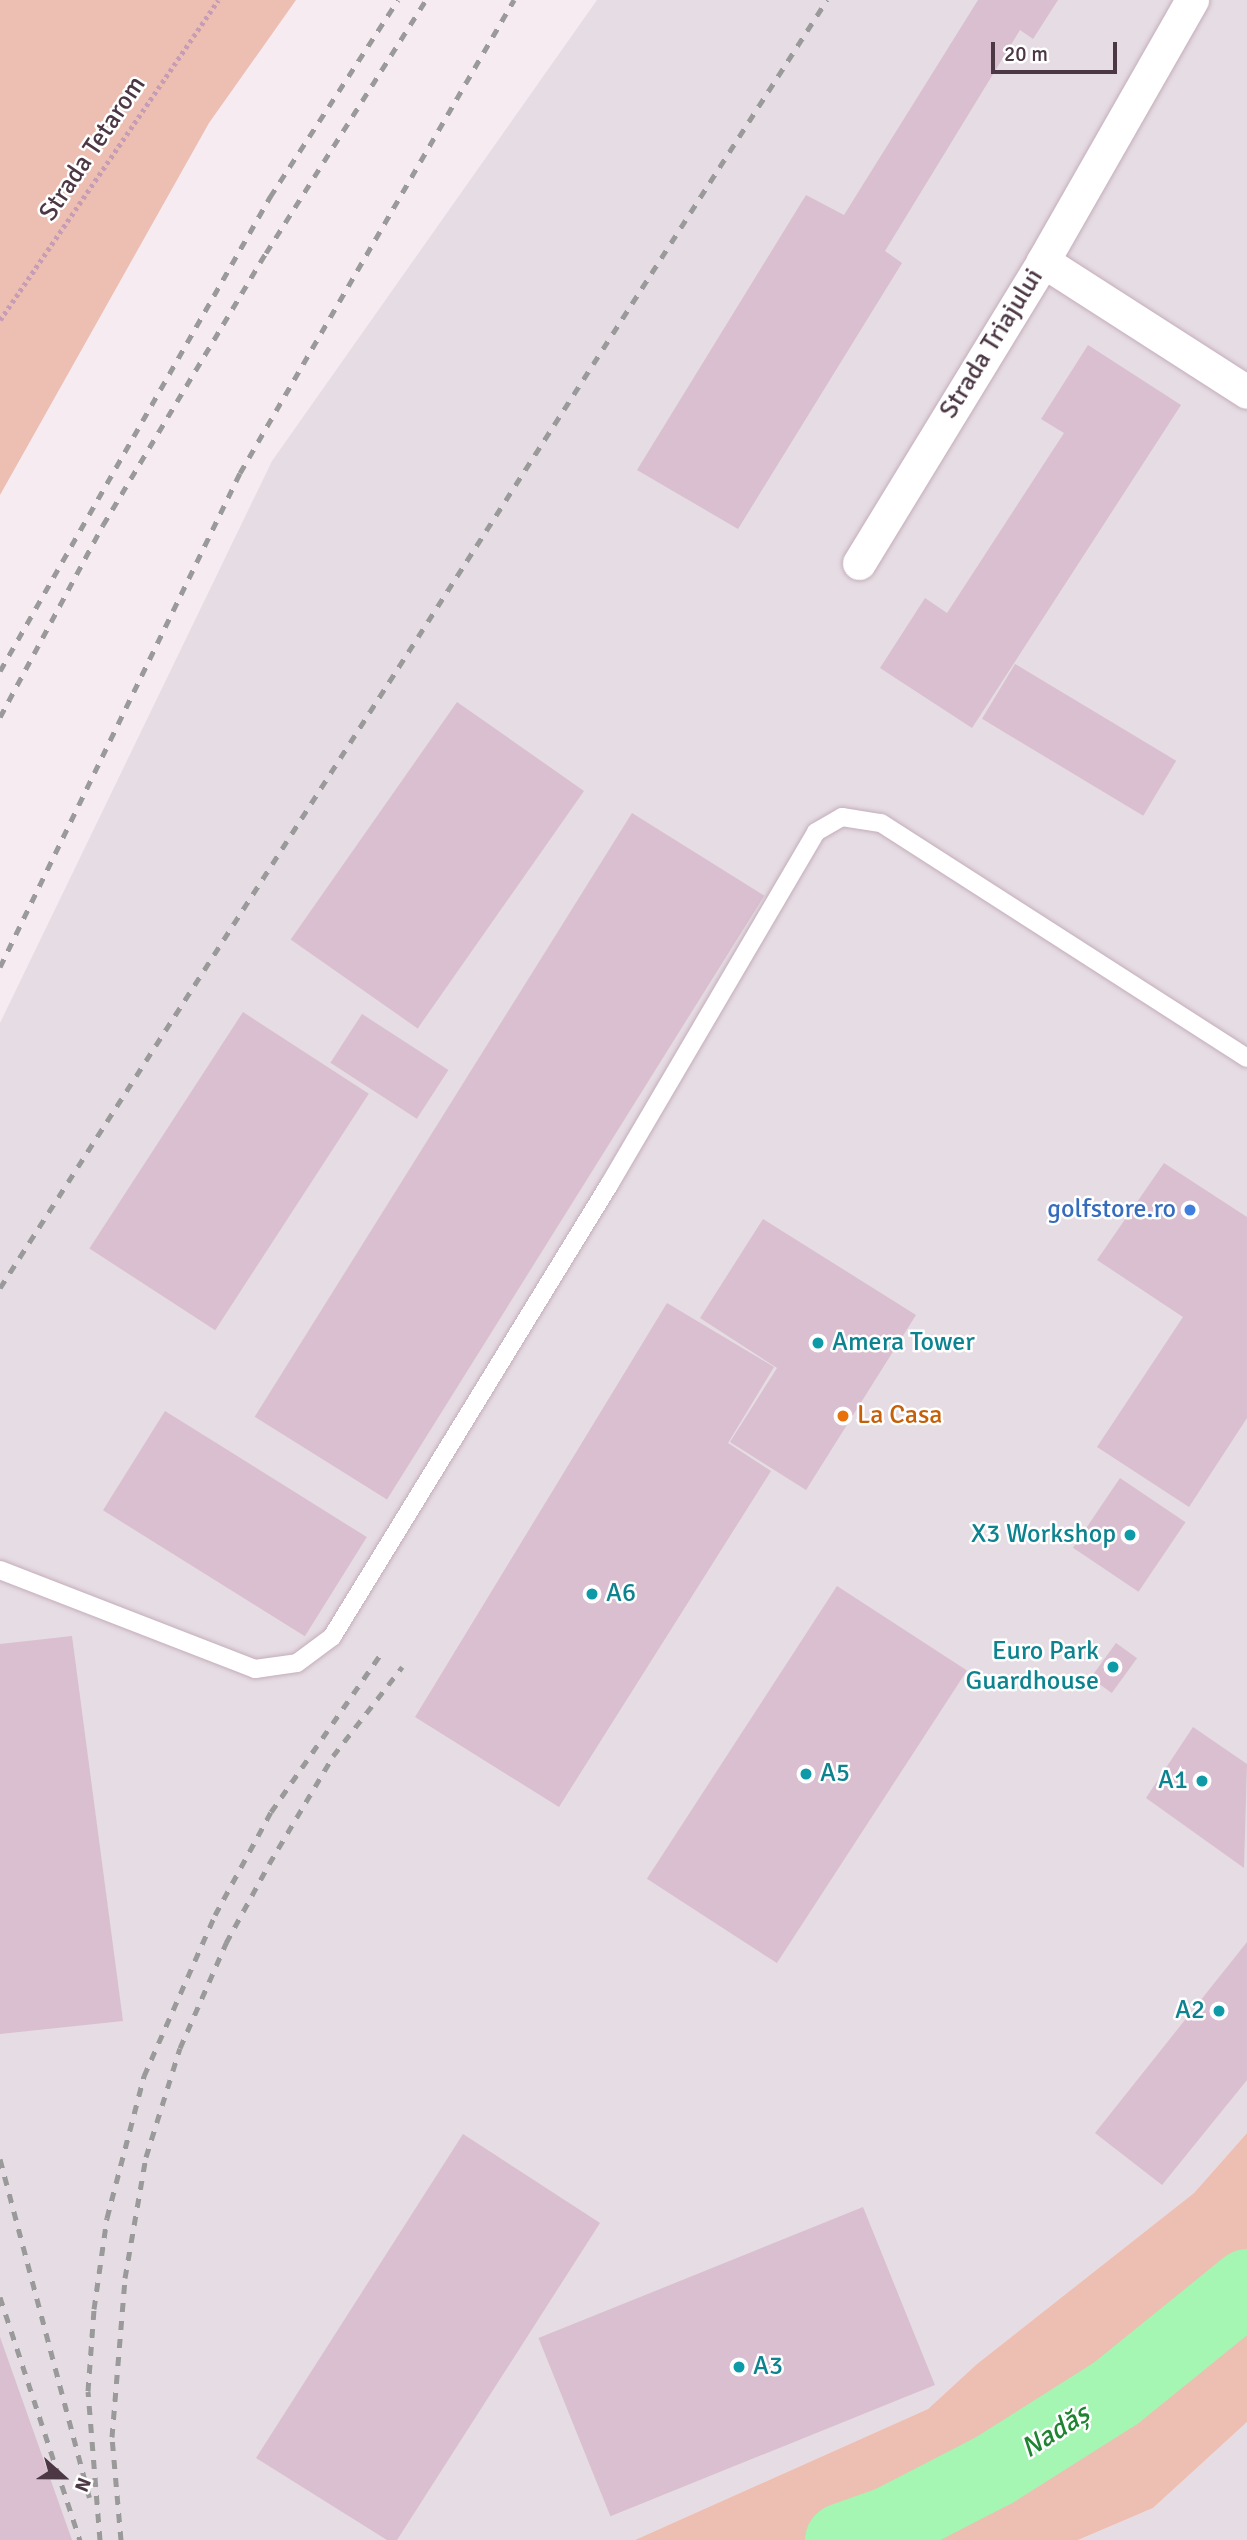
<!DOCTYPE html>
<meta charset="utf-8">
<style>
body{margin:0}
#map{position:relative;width:1247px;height:2540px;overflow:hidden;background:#f6ebf1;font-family:Signika,sans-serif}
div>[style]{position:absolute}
.industrial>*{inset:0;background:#e6dce3}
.green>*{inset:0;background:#edbeb2}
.river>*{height:75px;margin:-37.5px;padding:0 37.5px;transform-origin:37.5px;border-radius:37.5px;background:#a5f6b2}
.building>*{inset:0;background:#d9bfd0;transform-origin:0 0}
.path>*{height:4.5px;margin-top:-2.25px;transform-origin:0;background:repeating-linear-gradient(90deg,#c69db5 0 3.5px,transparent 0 7px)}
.roads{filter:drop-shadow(0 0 2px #c3adba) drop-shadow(0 0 2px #c3adba)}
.service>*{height:18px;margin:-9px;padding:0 9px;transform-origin:9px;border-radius:9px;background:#fff}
.minor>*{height:33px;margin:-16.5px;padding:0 16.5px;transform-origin:16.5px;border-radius:16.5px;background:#fff}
.rail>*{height:5px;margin-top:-2.5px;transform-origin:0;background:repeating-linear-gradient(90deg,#9a9a9a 0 9px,transparent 0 18px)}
.dots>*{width:19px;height:19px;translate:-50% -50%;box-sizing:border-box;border:4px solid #fff;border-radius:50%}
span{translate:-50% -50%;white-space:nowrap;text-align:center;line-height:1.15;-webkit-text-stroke:5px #fff;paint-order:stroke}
.street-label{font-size:26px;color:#4c3845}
.shop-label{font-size:26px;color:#366cbe}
.right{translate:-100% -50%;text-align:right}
.culture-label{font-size:26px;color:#0d838f}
.left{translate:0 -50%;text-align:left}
.food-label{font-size:26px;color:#c56008}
.water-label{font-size:28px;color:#1f8432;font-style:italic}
.north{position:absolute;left:28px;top:2442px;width:70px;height:70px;-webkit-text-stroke:5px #fff;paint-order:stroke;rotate:111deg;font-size:19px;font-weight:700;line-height:28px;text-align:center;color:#4c3845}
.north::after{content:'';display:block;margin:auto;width:24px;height:32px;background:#4c3845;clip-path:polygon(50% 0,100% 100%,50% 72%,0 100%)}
.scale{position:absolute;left:991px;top:42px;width:126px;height:32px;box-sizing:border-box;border:4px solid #4c3845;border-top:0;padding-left:9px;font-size:21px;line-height:24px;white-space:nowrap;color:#4c3845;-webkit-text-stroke:5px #fff;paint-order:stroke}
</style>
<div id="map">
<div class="industrial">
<div style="clip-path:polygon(597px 0,1247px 0,1247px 2133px,1194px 2193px,977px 2364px,928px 2409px,635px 2540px,0 2540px,0 1023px,272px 461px)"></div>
<div style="clip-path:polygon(1247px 2422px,1247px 2540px,1078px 2540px,1153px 2508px)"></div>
</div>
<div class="green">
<div style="clip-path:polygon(0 0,296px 0,209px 123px,0 495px)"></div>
<div style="clip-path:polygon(1247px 2133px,1247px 2422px,1153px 2508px,1078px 2540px,635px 2540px,928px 2409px,977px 2364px,1194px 2193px)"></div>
</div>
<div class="river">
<div style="left:842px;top:2540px;width:51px;rotate:-19.5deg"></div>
<div style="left:890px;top:2523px;width:116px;rotate:-27.2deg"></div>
<div style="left:993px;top:2470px;width:144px;rotate:-32.3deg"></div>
<div style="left:1115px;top:2393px;width:170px;rotate:-39deg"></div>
</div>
<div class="building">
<div style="clip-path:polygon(978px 0,1058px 0,1033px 39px,1020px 30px,885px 251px,902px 263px,738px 529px,637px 470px,806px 195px,844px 215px)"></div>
<div style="clip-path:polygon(1088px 345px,1181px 405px,972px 728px,880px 668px,925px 598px,947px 613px,1064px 433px,1041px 419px)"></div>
<div style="left:1015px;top:664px;width:188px;height:64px;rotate:31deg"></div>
<div style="left:457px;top:702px;width:155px;height:290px;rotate:35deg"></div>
<div style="left:632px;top:813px;width:156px;height:712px;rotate:32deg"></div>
<div style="left:243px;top:1012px;width:150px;height:282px;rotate:33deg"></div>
<div style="left:362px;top:1014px;width:103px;height:58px;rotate:33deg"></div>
<div style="clip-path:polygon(1164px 1163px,1247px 1217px,1247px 1418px,1189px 1507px,1097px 1447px,1183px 1317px,1097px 1260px)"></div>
<div style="clip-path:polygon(763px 1219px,916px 1315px,806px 1490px,730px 1442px,777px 1368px,700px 1318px)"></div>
<div style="clip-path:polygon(667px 1303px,774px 1367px,728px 1443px,771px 1471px,559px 1807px,415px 1717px)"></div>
<div style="left:165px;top:1411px;width:238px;height:117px;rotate:32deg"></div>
<div style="left:1120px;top:1478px;width:79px;height:84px;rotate:34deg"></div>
<div style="left:837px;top:1586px;width:155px;height:349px;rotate:33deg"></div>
<div style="clip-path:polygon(72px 1636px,123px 2021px,0 2034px,0 1644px)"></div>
<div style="left:1116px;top:1643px;width:26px;height:43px;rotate:36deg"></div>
<div style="clip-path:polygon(1193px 1727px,1247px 1764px,1244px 1868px,1146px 1798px)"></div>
<div style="clip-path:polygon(1247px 1942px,1247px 2080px,1162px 2185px,1095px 2133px)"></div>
<div style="clip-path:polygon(463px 2134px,600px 2223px,397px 2540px,387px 2540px,256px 2458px)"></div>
<div style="left:863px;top:2207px;width:192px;height:350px;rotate:68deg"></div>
<div style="clip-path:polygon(0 2337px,72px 2540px,0 2540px)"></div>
</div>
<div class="path">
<div style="left:0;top:320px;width:387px;rotate:-55.7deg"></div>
</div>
<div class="roads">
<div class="service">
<div style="left:0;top:1570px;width:274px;rotate:21.2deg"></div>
<div style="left:255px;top:1669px;width:42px;rotate:-8.1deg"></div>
<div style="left:297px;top:1663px;width:44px;rotate:-36.6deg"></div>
<div style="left:332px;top:1637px;width:530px;rotate:-58.5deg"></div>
<div style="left:609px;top:1185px;width:409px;rotate:-59.6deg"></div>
<div style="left:816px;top:832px;width:30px;rotate:-30deg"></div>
<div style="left:842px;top:817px;width:39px;rotate:9deg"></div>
<div style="left:881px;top:823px;width:435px;rotate:32.7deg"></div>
</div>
<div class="minor">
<div style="left:1043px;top:261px;width:301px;rotate:-60.3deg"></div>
<div style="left:859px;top:563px;width:354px;rotate:-58.6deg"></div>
<div style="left:1043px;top:261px;width:242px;rotate:32.7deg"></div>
</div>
</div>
<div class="rail">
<div style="left:0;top:671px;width:546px;rotate:-60.33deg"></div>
<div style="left:270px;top:197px;width:235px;rotate:-57deg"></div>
<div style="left:0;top:717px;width:218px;rotate:-61.8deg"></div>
<div style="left:103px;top:525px;width:317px;rotate:-59.1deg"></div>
<div style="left:266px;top:253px;width:299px;rotate:-57.7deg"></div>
<div style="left:0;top:967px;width:549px;rotate:-64.09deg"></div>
<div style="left:240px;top:473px;width:547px;rotate:-59.92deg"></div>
<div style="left:0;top:1288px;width:1531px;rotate:-57.3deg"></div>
<div style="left:0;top:2159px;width:350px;rotate:75.2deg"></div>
<div style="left:0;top:2297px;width:256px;rotate:71.8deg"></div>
<div style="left:100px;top:2540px;width:149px;rotate:-94.6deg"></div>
<div style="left:88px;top:2391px;width:82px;rotate:-85.8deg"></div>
<div style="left:94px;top:2309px;width:92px;rotate:-81.9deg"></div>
<div style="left:107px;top:2218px;width:147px;rotate:-75.4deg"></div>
<div style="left:144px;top:2076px;width:176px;rotate:-66.2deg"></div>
<div style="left:215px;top:1915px;width:117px;rotate:-61.5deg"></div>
<div style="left:271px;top:1812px;width:193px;rotate:-55.2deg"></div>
<div style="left:121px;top:2540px;width:103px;rotate:-95deg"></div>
<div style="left:112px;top:2437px;width:160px;rotate:-85.3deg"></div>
<div style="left:125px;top:2278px;width:123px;rotate:-80.2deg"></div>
<div style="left:146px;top:2157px;width:114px;rotate:-72.7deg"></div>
<div style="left:180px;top:2048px;width:115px;rotate:-66.3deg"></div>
<div style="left:226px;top:1943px;width:90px;rotate:-61.4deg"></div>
<div style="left:269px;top:1864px;width:126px;rotate:-59.3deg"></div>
<div style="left:333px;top:1756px;width:113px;rotate:-52.2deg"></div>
</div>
<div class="dots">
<div style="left:1190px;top:1210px;background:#3f7fe0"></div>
<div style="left:818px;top:1343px;background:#0f9aa8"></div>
<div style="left:843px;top:1416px;background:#e8710a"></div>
<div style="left:1130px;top:1535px;background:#0f9aa8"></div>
<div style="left:592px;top:1594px;background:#0f9aa8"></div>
<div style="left:1113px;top:1667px;background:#0f9aa8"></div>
<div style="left:806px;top:1774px;background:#0f9aa8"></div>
<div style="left:1202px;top:1781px;background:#0f9aa8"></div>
<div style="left:1219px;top:2011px;background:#0f9aa8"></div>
<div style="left:739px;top:2367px;background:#0f9aa8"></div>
</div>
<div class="street-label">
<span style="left:93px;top:149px;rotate:-56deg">Strada Tetarom</span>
<span style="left:992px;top:344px;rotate:-58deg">Strada Triajului</span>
</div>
<div class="shop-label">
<span class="right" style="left:1176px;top:1210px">golfstore.ro</span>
</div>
<div class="culture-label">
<span class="left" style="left:832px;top:1343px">Amera Tower</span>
<span class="right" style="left:1116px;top:1535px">X3 Workshop</span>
<span class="left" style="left:606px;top:1594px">A6</span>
<span class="right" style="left:1099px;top:1667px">Euro Park<br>Guardhouse</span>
<span class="left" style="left:820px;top:1774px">A5</span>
<span class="right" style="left:1188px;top:1781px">A1</span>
<span class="right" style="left:1205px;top:2011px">A2</span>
<span class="left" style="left:753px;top:2367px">A3</span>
</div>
<div class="food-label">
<span class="left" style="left:857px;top:1416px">La Casa</span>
</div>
<div class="water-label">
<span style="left:1055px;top:2431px;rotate:-32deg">Nadăș</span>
</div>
<div class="north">N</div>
<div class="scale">20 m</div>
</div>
